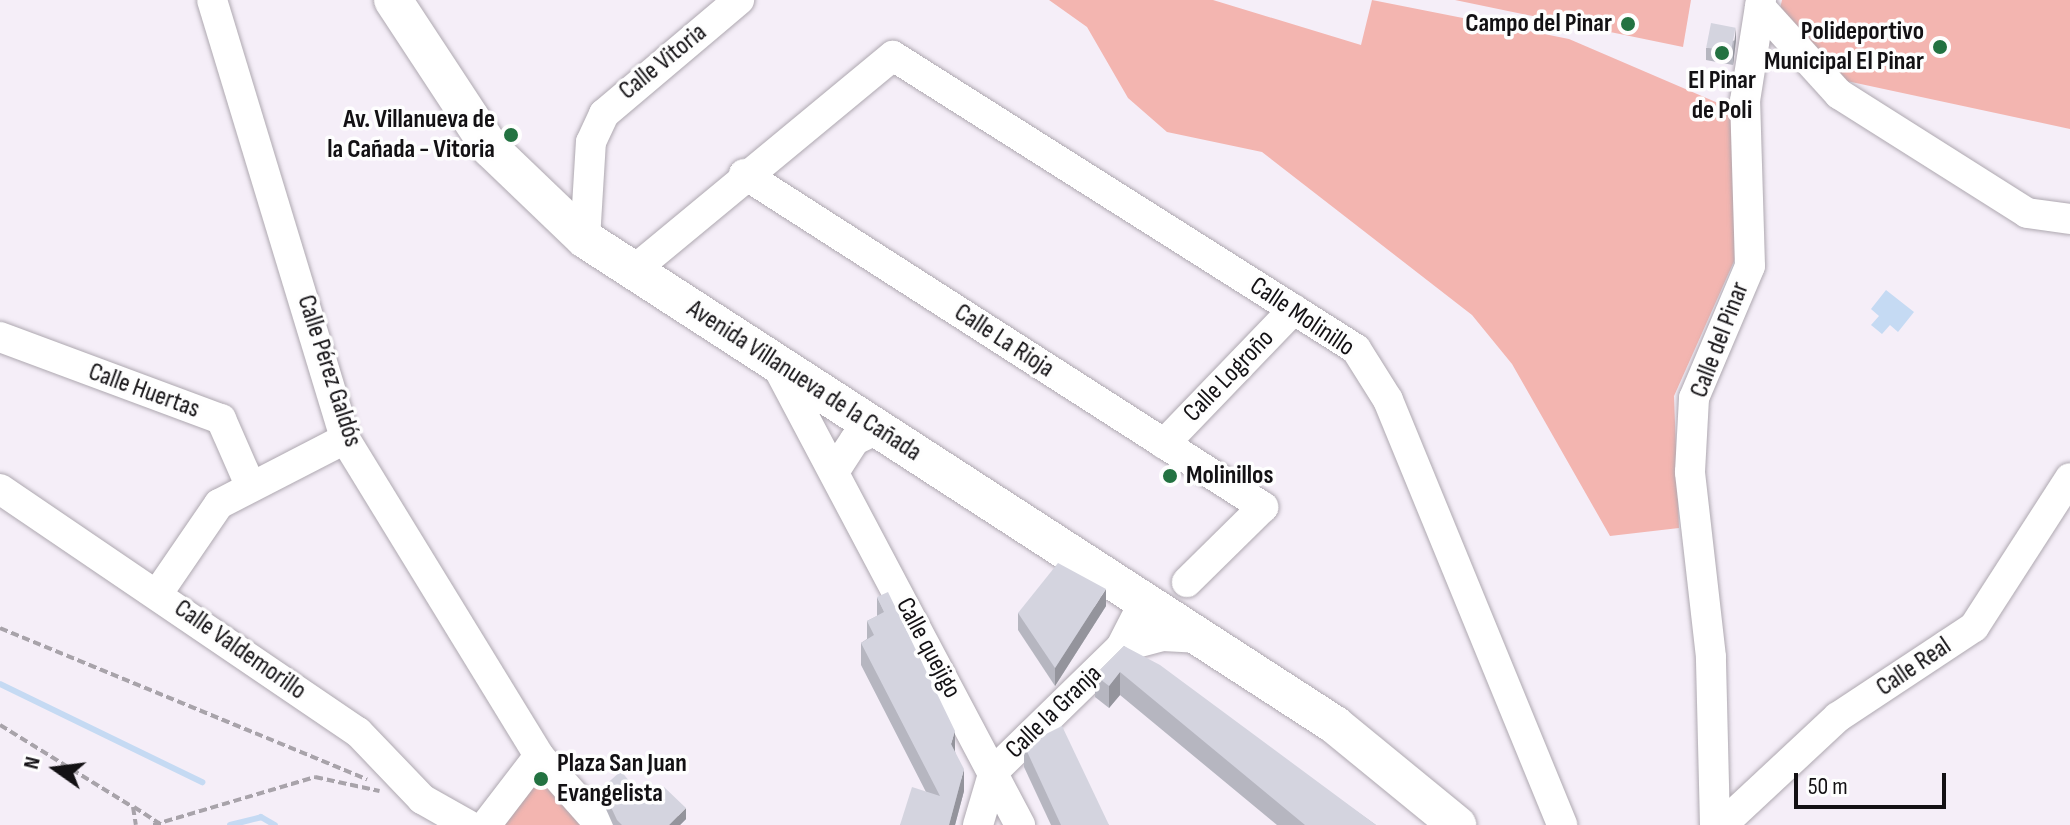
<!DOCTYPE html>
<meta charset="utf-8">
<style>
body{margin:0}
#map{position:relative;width:2070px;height:825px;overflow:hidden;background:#f5eef8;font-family:"Sofia Sans Condensed",sans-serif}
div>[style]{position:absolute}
.green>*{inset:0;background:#f3b5b0}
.water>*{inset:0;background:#c5daf3}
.stream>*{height:6px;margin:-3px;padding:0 3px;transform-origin:3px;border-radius:3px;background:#c5daf3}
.path>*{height:4px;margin-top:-2px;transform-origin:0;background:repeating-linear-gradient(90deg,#a8a3aa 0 8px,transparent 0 12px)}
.roads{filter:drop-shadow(0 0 2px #aea8b0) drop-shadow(0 0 2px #aea8b0)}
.minor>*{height:30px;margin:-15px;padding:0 15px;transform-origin:15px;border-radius:15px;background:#fff}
.major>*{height:38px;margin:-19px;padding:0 19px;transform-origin:19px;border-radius:19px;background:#fff}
.wall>*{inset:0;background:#b6b6c0}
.shaded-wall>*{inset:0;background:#94949c}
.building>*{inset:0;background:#d4d4df;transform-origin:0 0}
.dots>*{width:22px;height:22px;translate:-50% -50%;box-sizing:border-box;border:4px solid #fefefe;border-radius:50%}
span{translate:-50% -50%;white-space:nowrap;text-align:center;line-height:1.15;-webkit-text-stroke:7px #fefefe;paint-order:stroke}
.poi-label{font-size:26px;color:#131114;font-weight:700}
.right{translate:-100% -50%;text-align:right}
.left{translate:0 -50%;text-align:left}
.street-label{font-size:26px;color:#131114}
.north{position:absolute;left:16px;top:729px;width:80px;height:80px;-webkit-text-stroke:6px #fefefe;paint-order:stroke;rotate:284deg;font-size:22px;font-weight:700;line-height:32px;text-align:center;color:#131114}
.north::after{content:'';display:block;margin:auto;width:28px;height:36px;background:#131114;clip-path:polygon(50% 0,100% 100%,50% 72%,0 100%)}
.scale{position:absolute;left:1794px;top:773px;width:152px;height:36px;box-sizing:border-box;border:4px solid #131114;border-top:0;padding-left:10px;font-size:24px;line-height:28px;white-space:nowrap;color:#131114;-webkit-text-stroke:6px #fefefe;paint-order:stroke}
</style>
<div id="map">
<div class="green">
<div style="clip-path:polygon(1049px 0,1213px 0,1361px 45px,1372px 0,1569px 39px,1732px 109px,1735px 259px,1674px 396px,1679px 528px,1610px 536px,1512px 364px,1472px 315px,1262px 152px,1167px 132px,1128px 98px,1087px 27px)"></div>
<div style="clip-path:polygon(1455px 0,1691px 0,1683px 47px)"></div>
<div style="clip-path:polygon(1782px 0,2070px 0,2070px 129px,1842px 80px,1779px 13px)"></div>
<div style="clip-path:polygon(542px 776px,581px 825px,501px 825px)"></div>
</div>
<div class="water">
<div style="clip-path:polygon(1886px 290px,1914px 312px,1898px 332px,1890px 325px,1882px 334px,1871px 325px,1879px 316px,1871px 309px)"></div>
</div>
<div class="stream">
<div style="left:0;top:684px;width:225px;rotate:25.9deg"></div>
<div style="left:230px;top:825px;width:32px;rotate:-14deg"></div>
<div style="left:261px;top:817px;width:16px;rotate:30deg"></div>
</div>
<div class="path">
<div style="left:0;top:628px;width:397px;rotate:22.4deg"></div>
<div style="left:0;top:725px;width:156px;rotate:31.7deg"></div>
<div style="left:133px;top:807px;width:18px;rotate:81deg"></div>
<div style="left:134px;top:807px;width:33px;rotate:33deg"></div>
<div style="left:153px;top:825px;width:169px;rotate:-16.5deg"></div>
<div style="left:315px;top:777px;width:66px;rotate:12.2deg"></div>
</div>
<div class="roads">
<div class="minor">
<div style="left:212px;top:0;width:459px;rotate:73.1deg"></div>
<div style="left:345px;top:439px;width:372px;rotate:58.5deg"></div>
<div style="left:539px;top:756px;width:92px;rotate:48.5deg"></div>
<div style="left:1760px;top:7px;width:118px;rotate:47.8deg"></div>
<div style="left:1839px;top:94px;width:222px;rotate:32.3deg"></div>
<div style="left:2027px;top:213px;width:43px;rotate:7.9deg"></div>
<div style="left:744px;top:174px;width:617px;rotate:32.68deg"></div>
<div style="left:1263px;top:507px;width:107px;rotate:135.4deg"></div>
<div style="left:585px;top:239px;width:97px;rotate:-86.5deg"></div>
<div style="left:591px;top:142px;width:31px;rotate:-65deg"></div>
<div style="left:604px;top:114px;width:177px;rotate:-40.2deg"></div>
<div style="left:634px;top:270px;width:336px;rotate:-39.6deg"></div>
<div style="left:893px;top:56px;width:548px;rotate:32.33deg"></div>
<div style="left:1356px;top:349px;width:60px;rotate:57.9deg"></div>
<div style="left:1388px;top:400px;width:459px;rotate:67.7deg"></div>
<div style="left:0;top:337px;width:236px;rotate:20.4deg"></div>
<div style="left:221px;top:419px;width:72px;rotate:66.3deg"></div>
<div style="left:775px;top:362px;width:524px;rotate:62.11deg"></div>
<div style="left:1164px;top:444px;width:187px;rotate:-46.1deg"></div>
<div style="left:834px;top:472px;width:38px;rotate:-57deg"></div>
<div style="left:855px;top:440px;width:25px;rotate:-26deg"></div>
<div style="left:0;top:489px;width:433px;rotate:34.2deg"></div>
<div style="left:358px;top:732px;width:93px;rotate:46.3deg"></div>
<div style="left:422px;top:799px;width:53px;rotate:29.5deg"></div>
<div style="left:158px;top:593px;width:108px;rotate:-55.6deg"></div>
<div style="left:219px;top:504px;width:142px;rotate:-27.3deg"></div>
<div style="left:1121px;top:647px;width:43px;rotate:-14.7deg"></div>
<div style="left:1163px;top:636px;width:38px;rotate:3deg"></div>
<div style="left:486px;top:825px;width:87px;rotate:-52.5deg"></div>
<div style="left:978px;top:825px;width:56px;rotate:-73.5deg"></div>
<div style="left:994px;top:771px;width:177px;rotate:-44.3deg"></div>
<div style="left:1121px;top:647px;width:51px;rotate:-62.9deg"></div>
<div style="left:1715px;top:825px;width:168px;rotate:-91.4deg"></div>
<div style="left:1711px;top:657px;width:186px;rotate:-96.5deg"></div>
<div style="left:1690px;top:472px;width:74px;rotate:-86.9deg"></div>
<div style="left:1694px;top:398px;width:143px;rotate:-67deg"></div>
<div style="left:1750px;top:266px;width:165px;rotate:-91.7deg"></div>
<div style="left:1745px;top:101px;width:102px;rotate:-81deg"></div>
<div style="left:1722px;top:825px;width:158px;rotate:-43deg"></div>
<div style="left:1838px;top:717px;width:163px;rotate:-33.5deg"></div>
<div style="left:1974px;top:627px;width:177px;rotate:-57.2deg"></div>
</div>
<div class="major">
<div style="left:393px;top:0;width:178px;rotate:56.7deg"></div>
<div style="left:491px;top:149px;width:130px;rotate:43.8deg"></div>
<div style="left:585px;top:239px;width:894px;rotate:32.94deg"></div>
<div style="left:1335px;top:725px;width:158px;rotate:39.3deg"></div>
</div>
</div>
<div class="wall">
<div style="clip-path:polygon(1736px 40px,1733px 65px,1706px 60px,1706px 48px)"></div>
<div style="clip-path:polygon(877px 597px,955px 751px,964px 791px,955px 825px,900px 825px,926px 792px,861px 665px,861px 643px,867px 639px,867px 621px,877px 616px)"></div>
<div style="clip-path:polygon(1106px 606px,1055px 686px,1018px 630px,1018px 613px)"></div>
<div style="clip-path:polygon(1124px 646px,1376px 825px,1277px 825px,1120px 695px,1109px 708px,1095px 697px,1095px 675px)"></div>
<div style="clip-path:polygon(1024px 745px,1109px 825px,1051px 825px,1024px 767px)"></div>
<div style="clip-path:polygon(602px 788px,648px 804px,686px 819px,680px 825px,613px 825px,602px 800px)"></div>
</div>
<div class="shaded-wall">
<div style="clip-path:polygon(1736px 28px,1736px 40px,1733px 65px,1733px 53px)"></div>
<div style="clip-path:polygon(1106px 589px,1106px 606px,1055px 686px,1055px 668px)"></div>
<div style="clip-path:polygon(1120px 672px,1120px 695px,1109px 708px,1109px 686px)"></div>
<div style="clip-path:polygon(955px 731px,955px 754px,951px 744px)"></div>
<div style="clip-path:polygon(964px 769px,964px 791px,955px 825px,949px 825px)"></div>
<div style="clip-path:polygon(686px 808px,686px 819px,680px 825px,669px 825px)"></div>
</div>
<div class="building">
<div style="left:1711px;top:23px;width:25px;height:25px;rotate:11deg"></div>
<div style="clip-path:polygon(1058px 563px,1106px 589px,1055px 668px,1018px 613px)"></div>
<div style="clip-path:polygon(888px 592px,955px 731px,951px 744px,964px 769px,949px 825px,900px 825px,912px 787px,940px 796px,861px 643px,874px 635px,867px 621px,884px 612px,877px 597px)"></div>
<div style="clip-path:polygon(1124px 646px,1160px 665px,1376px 825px,1305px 825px,1120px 672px,1109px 686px,1095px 675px)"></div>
<div style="clip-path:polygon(1062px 726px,1109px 825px,1061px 825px,1024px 745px)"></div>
<div style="clip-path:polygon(621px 771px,648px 804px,664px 787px,686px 808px,669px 825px,622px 825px,617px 820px,602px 788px)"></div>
</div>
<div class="dots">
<div style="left:1628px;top:24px;background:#237241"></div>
<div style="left:1940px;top:47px;background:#237241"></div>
<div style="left:1722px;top:53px;background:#237241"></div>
<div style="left:511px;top:135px;background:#237241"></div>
<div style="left:1170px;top:476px;background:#237241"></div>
<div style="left:541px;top:779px;background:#237241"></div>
</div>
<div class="poi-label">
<span class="right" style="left:1612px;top:24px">Campo del Pinar</span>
<span class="right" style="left:1924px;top:47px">Polideportivo<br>Municipal El Pinar</span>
<span style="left:1722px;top:96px">El Pinar<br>de Poli</span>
<span class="right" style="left:495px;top:135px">Av. Villanueva de<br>la Cañada - Vitoria</span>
<span class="left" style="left:1186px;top:476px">Molinillos</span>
<span class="left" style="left:557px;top:779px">Plaza San Juan<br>Evangelista</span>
</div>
<div class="street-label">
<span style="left:663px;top:62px;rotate:-39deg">Calle Vitoria</span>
<span style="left:1302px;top:317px;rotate:34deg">Calle Molinillo</span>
<span style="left:1720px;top:340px;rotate:-69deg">Calle del Pinar</span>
<span style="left:1004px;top:341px;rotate:33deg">Calle La Rioja</span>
<span style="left:329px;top:371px;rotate:72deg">Calle Pérez Galdós</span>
<span style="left:1229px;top:376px;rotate:-46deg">Calle Logroño</span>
<span style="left:804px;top:381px;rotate:33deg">Avenida Villanueva de la Cañada</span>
<span style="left:144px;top:391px;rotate:20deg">Calle Huertas</span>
<span style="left:928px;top:648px;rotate:62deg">Calle quejigo</span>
<span style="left:240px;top:650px;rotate:35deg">Calle Valdemorillo</span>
<span style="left:1914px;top:667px;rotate:-34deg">Calle Real</span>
<span style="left:1054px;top:712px;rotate:-44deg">Calle la Granja</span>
</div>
<div class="north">N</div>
<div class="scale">50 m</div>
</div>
